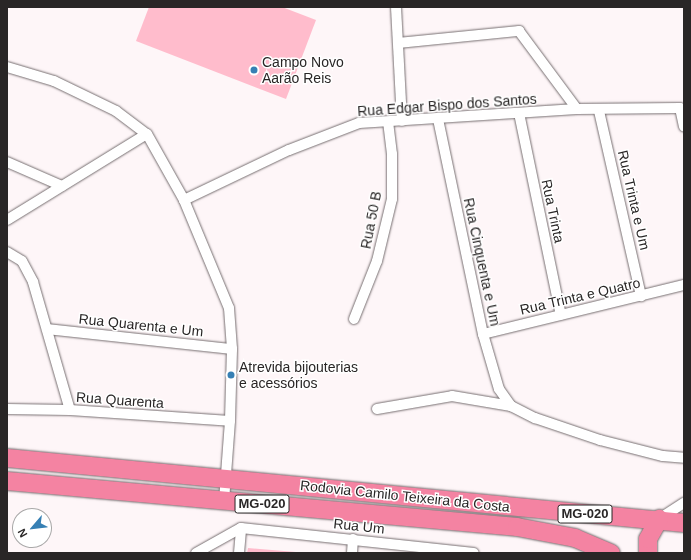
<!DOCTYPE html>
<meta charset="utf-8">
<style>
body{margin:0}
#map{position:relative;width:691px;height:560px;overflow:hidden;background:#fef6f8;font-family:Arial,sans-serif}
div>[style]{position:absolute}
.green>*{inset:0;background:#ffbccc}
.roads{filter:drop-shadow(0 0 1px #776f71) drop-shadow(0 0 1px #776f71)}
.street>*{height:10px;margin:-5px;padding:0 5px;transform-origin:5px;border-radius:5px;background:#fff}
.highway>*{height:18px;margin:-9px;padding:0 9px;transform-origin:9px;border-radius:9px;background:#f483a2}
.dots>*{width:11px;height:11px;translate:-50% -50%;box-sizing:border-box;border:2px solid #fff;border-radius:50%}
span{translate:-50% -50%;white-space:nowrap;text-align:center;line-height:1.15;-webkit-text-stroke:3px #fff;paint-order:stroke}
.shield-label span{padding:1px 3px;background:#fff;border:1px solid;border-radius:3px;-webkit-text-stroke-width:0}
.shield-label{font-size:13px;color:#292626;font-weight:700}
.poi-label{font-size:14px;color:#292626}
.left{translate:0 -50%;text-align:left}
.street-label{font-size:14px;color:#292626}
.frame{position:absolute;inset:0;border:8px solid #292626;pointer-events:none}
.north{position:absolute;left:12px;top:508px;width:40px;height:40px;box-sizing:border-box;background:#fff;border:1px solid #a9a8a8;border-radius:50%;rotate:242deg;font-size:11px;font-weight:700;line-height:16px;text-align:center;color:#292626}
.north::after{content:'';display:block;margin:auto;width:14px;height:18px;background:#3680b4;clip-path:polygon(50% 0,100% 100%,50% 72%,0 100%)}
</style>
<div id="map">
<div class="green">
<div style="clip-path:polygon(149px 7px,282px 7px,316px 20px,286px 99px,136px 41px)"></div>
<div style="clip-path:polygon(248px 548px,308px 553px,247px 553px)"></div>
</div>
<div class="roads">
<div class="street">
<div style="left:396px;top:7px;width:114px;rotate:87deg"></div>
<div style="left:398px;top:43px;width:122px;rotate:-5.7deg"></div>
<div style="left:519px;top:31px;width:97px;rotate:53.4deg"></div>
<div style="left:7px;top:67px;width:49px;rotate:16.6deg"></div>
<div style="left:54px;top:81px;width:69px;rotate:25.8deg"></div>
<div style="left:116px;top:111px;width:39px;rotate:37deg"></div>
<div style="left:147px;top:134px;width:76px;rotate:60.7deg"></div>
<div style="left:184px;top:200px;width:117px;rotate:67.4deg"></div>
<div style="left:229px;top:308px;width:41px;rotate:85.8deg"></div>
<div style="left:232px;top:349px;width:72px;rotate:91.6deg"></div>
<div style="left:230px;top:421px;width:79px;rotate:94.3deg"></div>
<div style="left:599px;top:111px;width:190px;rotate:77.2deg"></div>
<div style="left:519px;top:113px;width:206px;rotate:78.3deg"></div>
<div style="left:438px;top:119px;width:220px;rotate:78.2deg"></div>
<div style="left:483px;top:334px;width:57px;rotate:73.8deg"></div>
<div style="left:499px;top:389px;width:21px;rotate:55deg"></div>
<div style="left:511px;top:406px;width:27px;rotate:27deg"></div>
<div style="left:535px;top:418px;width:69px;rotate:18.7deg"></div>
<div style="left:600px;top:440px;width:65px;rotate:14.3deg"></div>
<div style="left:663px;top:456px;width:21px;rotate:5deg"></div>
<div style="left:7px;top:162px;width:60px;rotate:23.6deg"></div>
<div style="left:184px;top:200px;width:116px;rotate:-25.5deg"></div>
<div style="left:289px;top:150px;width:75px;rotate:-21.1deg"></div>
<div style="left:359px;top:123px;width:218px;rotate:-3.7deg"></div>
<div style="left:577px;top:109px;width:103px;rotate:-0.6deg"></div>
<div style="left:680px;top:108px;width:19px;rotate:78deg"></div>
<div style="left:7px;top:220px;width:164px;rotate:-31.6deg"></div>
<div style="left:7px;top:252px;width:17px;rotate:31deg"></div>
<div style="left:22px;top:261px;width:24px;rotate:62deg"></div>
<div style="left:33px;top:282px;width:133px;rotate:73.9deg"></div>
<div style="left:354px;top:319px;width:62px;rotate:-68.4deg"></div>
<div style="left:377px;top:261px;width:64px;rotate:-76.4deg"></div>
<div style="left:392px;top:199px;width:45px;rotate:-90deg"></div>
<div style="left:392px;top:154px;width:32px;rotate:-97deg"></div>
<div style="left:47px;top:329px;width:186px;rotate:6.2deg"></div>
<div style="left:483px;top:334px;width:207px;rotate:-13.7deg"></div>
<div style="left:7px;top:409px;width:63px;rotate:0.9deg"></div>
<div style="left:70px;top:410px;width:160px;rotate:3.9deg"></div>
<div style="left:377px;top:409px;width:76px;rotate:-9.8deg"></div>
<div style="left:452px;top:396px;width:60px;rotate:9.6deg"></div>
<div style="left:659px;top:519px;width:30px;rotate:-33deg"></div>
<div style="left:241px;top:528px;width:234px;rotate:6.1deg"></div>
<div style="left:196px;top:553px;width:51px;rotate:-29.1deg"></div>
<div style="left:239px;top:553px;width:25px;rotate:-85deg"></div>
<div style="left:352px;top:553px;width:14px;rotate:-86deg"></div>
</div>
<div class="highway">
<div style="left:7px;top:458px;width:680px;rotate:5.48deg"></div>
<div style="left:7px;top:481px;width:512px;rotate:5.15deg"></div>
<div style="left:517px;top:527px;width:59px;rotate:10.7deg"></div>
<div style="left:575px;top:538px;width:39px;rotate:23deg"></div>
<div style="left:648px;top:553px;width:14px;rotate:-90deg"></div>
<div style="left:648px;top:539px;width:23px;rotate:-61deg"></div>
</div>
</div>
<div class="dots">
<div style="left:254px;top:70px;background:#3680b4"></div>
<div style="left:231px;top:375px;background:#3680b4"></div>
</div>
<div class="shield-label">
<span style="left:262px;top:504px">MG-020</span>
<span style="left:585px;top:514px">MG-020</span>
</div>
<div class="poi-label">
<span class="left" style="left:262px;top:70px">Campo Novo<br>Aarão Reis</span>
<span class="left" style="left:239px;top:375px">Atrevida bijouterias<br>e acessórios</span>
</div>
<div class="street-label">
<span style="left:447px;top:105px;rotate:-4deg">Rua Edgar Bispo dos Santos</span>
<span style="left:634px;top:200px;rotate:77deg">Rua Trinta e Um</span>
<span style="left:553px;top:211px;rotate:78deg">Rua Trinta</span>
<span style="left:371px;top:220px;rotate:-79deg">Rua 50 B</span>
<span style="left:482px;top:262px;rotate:78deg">Rua Cinquenta e Um</span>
<span style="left:580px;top:296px;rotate:-13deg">Rua Trinta e Quatro</span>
<span style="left:141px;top:325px;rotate:6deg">Rua Quarenta e Um</span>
<span style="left:120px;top:400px;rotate:4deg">Rua Quarenta</span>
<span style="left:405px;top:496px;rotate:6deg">Rodovia Camilo Teixeira da Costa</span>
<span style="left:359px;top:526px;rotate:6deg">Rua Um</span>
</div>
<div class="frame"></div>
<div class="north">N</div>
</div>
